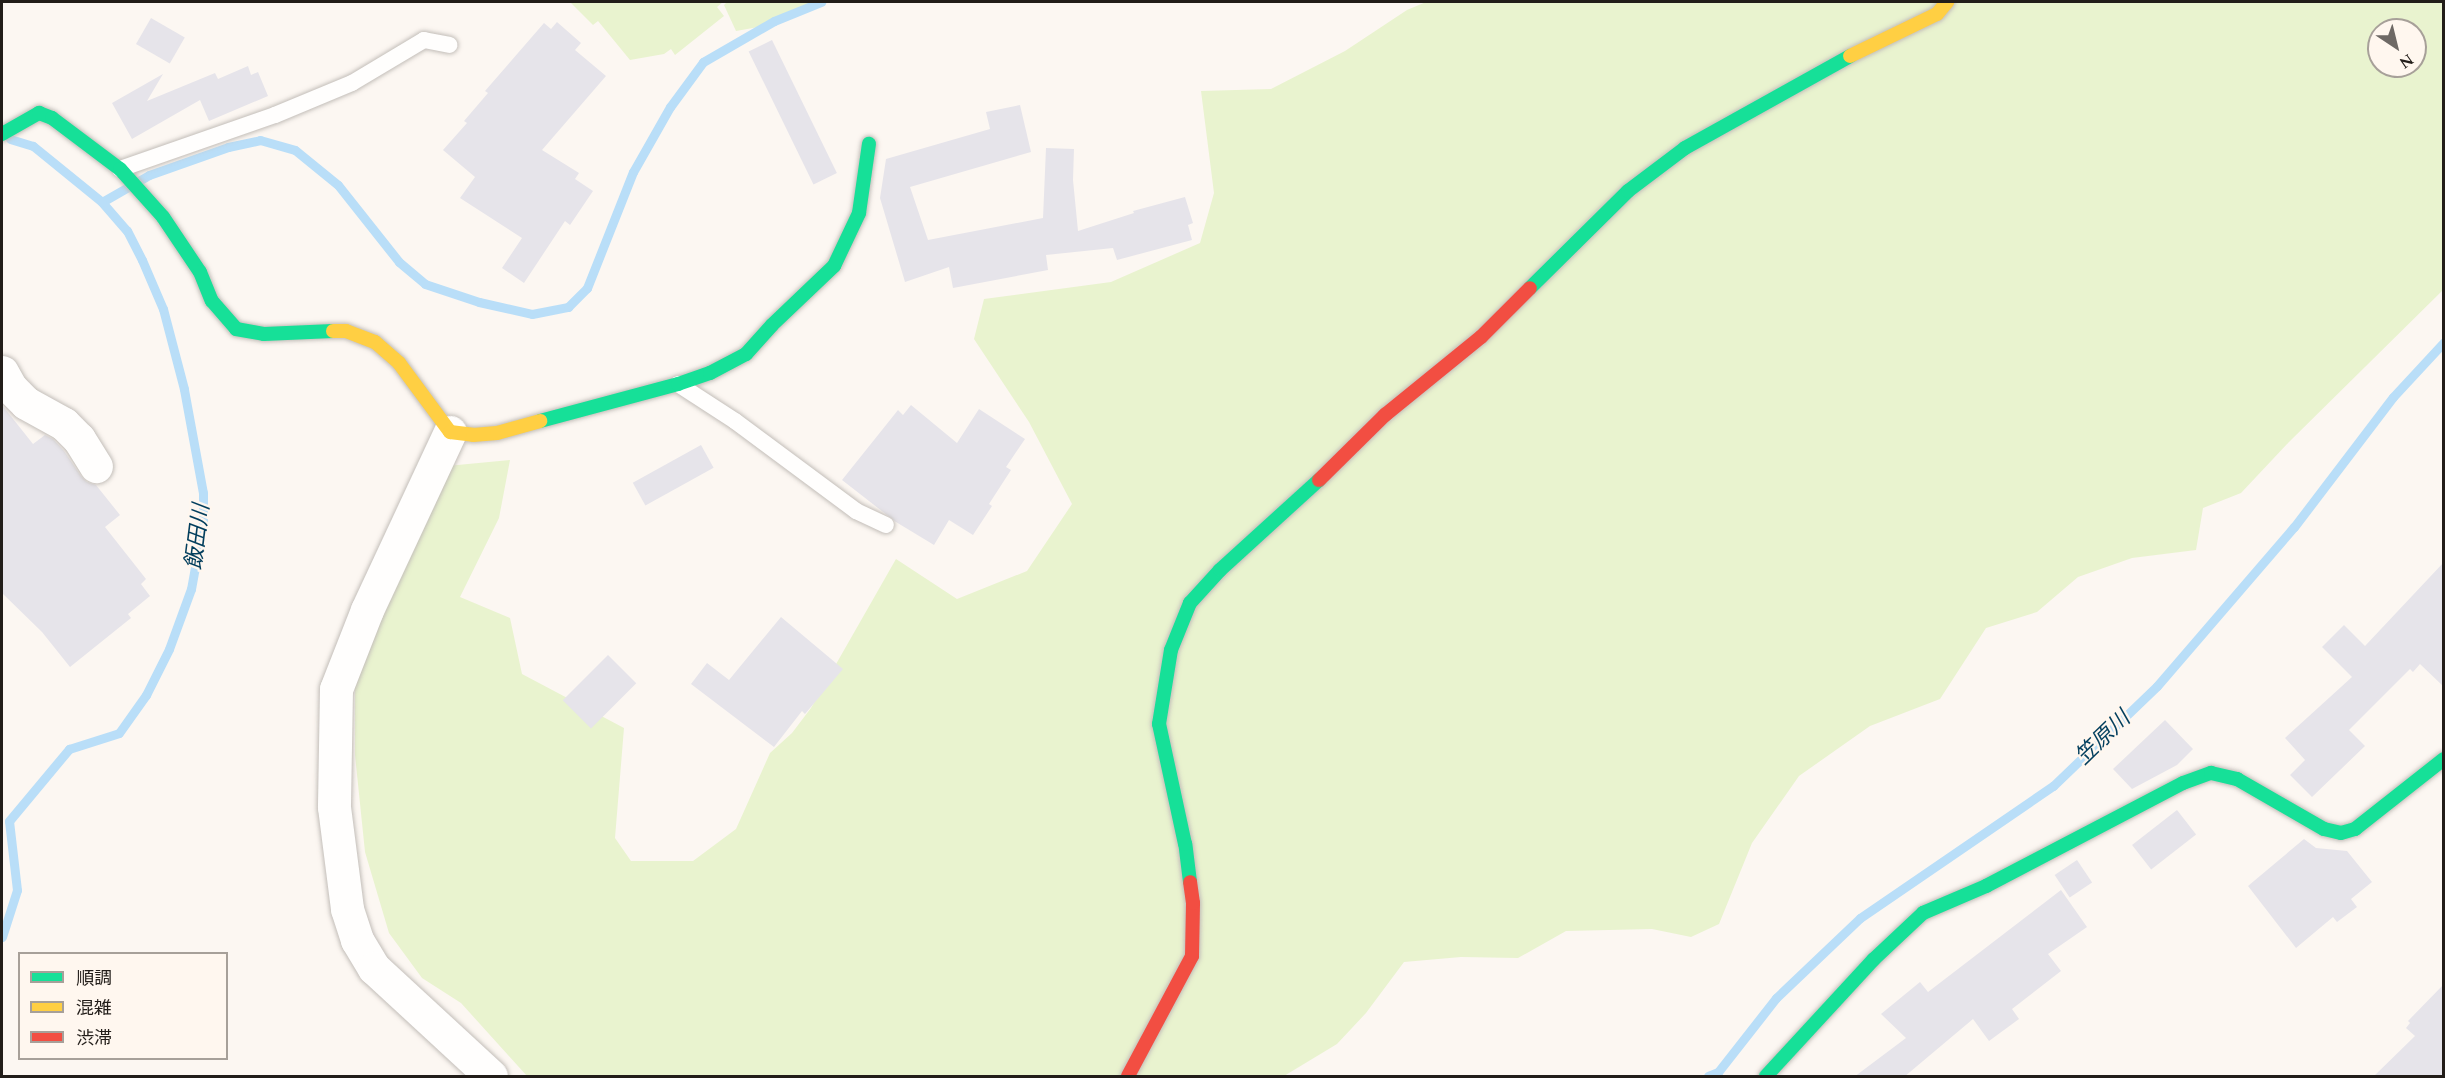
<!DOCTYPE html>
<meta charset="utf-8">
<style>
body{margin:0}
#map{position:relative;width:2445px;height:1078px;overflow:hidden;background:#fcf7f2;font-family:Spectral,"Noto Sans JP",serif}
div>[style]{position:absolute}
.green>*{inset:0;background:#e9f3cf}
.stream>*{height:9px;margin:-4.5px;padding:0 4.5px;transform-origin:4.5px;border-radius:4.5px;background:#b9def8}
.building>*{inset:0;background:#e6e4ea;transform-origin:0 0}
.roads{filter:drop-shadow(0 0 2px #c3beb9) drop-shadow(0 0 2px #c3beb9)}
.lane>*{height:16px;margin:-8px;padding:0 8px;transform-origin:8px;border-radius:8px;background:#fffefd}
.street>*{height:33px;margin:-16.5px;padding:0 16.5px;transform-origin:16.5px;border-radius:16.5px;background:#fffefd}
.fast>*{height:14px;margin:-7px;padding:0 7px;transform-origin:7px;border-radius:7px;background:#16e098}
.slow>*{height:14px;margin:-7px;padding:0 7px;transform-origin:7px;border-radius:7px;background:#ffcf43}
.jam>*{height:14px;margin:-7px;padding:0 7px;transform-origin:7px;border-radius:7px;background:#f24e42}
span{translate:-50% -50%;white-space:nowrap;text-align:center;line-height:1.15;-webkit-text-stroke:4.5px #fff7ef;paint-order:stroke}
.water-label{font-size:22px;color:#023e5d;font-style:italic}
.frame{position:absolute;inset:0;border:3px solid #221d19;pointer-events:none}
.legend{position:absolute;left:18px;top:952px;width:210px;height:108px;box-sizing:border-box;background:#fff7ef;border:2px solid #a7a099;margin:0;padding:8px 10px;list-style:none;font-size:18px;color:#221d19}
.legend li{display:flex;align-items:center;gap:12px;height:30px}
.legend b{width:30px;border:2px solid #a7a099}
.north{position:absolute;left:2367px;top:18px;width:60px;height:60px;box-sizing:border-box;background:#fff7ef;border:2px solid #a7a099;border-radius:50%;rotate:145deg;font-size:16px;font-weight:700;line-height:24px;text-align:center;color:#221d19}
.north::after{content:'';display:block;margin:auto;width:21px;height:27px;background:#6e6965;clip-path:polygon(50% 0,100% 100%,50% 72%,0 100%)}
</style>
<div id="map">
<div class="green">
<div style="clip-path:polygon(570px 2px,723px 2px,717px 7px,724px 16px,675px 55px,671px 49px,664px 54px,630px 60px,598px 21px,593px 25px)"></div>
<div style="clip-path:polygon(727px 2px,816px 2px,776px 24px,736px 31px,724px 5px)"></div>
<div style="clip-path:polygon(evenodd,1426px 2px,2443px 2px,2443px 290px,2289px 442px,2241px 493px,2203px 508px,2196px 550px,2132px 558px,2078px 577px,2037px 612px,1986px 628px,1940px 699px,1870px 726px,1799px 776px,1752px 843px,1719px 924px,1691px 937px,1652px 929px,1566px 931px,1518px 958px,1461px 957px,1404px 962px,1366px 1013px,1337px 1044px,1284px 1076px,527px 1076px,461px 1003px,422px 978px,389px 933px,365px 852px,355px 755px,355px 679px,447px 466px,510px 460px,499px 518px,460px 597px,510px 618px,522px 674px,624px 728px,615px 838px,631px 861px,693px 861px,736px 829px,770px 753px,792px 733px,811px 708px,896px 559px,957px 599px,1027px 571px,1072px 504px,1029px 422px,974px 339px,984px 299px,1111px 282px,1200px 243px,1214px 193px,1201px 91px,1271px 89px,1345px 51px,1407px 10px,1426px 2px,2379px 30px,2415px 30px,2415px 66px,2379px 66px,2379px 30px)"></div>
</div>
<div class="stream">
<div style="left:102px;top:202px;width:54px;rotate:-29.9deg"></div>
<div style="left:149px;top:175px;width:84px;rotate:-19.5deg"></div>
<div style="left:228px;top:147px;width:33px;rotate:-12deg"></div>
<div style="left:260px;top:140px;width:36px;rotate:16deg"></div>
<div style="left:295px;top:150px;width:55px;rotate:39.1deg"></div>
<div style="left:338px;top:185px;width:98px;rotate:51.6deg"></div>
<div style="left:399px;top:262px;width:34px;rotate:40deg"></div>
<div style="left:425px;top:284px;width:57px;rotate:18.4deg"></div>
<div style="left:479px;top:302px;width:54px;rotate:12.8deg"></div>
<div style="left:532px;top:314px;width:37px;rotate:-11deg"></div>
<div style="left:568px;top:307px;width:27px;rotate:-45deg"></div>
<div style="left:587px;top:288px;width:125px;rotate:-68.4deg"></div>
<div style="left:633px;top:172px;width:75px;rotate:-60.4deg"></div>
<div style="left:670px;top:107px;width:56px;rotate:-53.7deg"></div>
<div style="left:703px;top:62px;width:82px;rotate:-30deg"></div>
<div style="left:774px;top:21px;width:51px;rotate:-22deg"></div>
<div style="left:2px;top:937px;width:49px;rotate:-72.3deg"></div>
<div style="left:17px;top:890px;width:69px;rotate:-96.6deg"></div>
<div style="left:9px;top:821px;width:94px;rotate:-50.2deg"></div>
<div style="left:69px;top:749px;width:52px;rotate:-17.7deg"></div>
<div style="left:119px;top:733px;width:47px;rotate:-54.6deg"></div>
<div style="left:146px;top:695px;width:51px;rotate:-63.4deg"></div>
<div style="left:169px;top:649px;width:64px;rotate:-69.9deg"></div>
<div style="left:191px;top:589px;width:67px;rotate:-79.7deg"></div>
<div style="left:203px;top:523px;width:30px;rotate:-90deg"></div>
<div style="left:203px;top:493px;width:106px;rotate:-100.4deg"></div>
<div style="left:184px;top:389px;width:83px;rotate:-104.7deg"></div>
<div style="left:163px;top:309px;width:53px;rotate:-113.2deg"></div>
<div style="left:142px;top:260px;width:33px;rotate:-117deg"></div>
<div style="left:127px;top:231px;width:38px;rotate:-131deg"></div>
<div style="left:102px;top:202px;width:89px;rotate:-140.9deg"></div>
<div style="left:33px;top:146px;width:24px;rotate:-163deg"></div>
<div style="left:1708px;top:1076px;width:11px;rotate:-22deg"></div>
<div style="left:1718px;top:1072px;width:94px;rotate:-51.9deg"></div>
<div style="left:1776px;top:998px;width:116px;rotate:-43.6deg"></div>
<div style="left:1860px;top:918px;width:234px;rotate:-34.4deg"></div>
<div style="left:2053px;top:786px;width:144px;rotate:-43.9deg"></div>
<div style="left:2157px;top:686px;width:210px;rotate:-49.3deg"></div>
<div style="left:2294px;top:527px;width:163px;rotate:-52.7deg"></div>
<div style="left:2393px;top:397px;width:75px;rotate:-47.2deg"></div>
</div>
<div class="building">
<div style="left:151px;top:18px;width:39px;height:30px;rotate:30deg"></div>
<div style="clip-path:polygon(557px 22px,581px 43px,575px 50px,606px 76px,542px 150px,579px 173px,575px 179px,593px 191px,570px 225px,565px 221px,524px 283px,502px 268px,522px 238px,460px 198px,475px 177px,443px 150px,467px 123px,464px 121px,488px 93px,485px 91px,544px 23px,551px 29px)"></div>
<div style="left:772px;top:40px;width:148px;height:26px;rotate:64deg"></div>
<div style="clip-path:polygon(248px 66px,251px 75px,258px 72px,268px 96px,209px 121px,200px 100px,132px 139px,112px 103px,163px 74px,147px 101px,215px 73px,218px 79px)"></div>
<div style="clip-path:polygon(1020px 105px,1031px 152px,910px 187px,928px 240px,1043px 218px,1046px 148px,1074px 149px,1073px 180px,1078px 231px,1134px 213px,1133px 211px,1185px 197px,1193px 223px,1188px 225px,1192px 240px,1117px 260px,1113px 248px,1046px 255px,1048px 270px,953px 288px,949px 267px,905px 282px,880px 198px,886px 159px,990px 129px,986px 112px)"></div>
<div style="clip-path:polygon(2px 405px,33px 444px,45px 435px,53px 439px,64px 451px,81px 476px,87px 482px,96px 485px,120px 515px,105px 527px,146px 579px,141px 584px,150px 596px,128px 614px,131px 618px,70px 667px,42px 632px,2px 593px)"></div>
<div style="clip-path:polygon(911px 405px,957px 443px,979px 409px,1025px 439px,1006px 467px,1011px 470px,989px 504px,992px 506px,973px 535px,949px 520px,934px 545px,896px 522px,842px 480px,898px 410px,903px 415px)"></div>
<div style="left:701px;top:445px;width:26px;height:78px;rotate:61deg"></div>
<div style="clip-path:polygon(2444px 562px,2444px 687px,2420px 664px,2413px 672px,2410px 669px,2349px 730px,2365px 746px,2312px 797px,2290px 775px,2305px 760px,2285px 738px,2352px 677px,2322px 647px,2344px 625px,2365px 646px)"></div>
<div style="clip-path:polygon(781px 617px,843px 669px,805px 714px,802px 711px,774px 747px,691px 684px,707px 663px,729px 680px)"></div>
<div style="left:608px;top:655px;width:40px;height:64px;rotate:45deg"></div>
<div style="clip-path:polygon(2165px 720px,2193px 749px,2177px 765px,2132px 789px,2113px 769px)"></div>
<div style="left:2177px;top:810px;width:31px;height:57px;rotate:52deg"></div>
<div style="clip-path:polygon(2304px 839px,2316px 848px,2347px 851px,2372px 882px,2351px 899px,2357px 907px,2337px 922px,2333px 917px,2296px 948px,2248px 886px)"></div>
<div style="left:2077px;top:860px;width:27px;height:27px;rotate:56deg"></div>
<div style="clip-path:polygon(2061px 890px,2087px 927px,2048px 954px,2061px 971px,2012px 1009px,2019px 1019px,1989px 1041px,1973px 1019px,1904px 1077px,1854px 1077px,1906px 1038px,1881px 1014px,1920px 982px,1928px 992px)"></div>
<div style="clip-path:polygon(2444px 984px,2444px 1077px,2373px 1077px,2415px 1036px,2406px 1028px,2410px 1023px,2408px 1021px)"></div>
</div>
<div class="roads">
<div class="lane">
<div style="left:120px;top:169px;width:164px;rotate:-19.2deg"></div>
<div style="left:275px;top:115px;width:83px;rotate:-22.6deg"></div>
<div style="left:352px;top:83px;width:84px;rotate:-30.8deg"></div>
<div style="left:424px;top:40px;width:26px;rotate:11deg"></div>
<div style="left:678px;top:384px;width:68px;rotate:33deg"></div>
<div style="left:735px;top:421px;width:151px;rotate:36.6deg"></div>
<div style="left:856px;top:511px;width:33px;rotate:25deg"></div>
</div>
<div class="street">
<div style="left:2px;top:372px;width:18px;rotate:61deg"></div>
<div style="left:11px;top:388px;width:21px;rotate:45deg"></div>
<div style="left:26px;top:403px;width:43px;rotate:28.9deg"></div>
<div style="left:64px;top:424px;width:21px;rotate:45deg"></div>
<div style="left:79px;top:439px;width:32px;rotate:58deg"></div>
<div style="left:450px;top:432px;width:196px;rotate:115deg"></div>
<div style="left:367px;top:610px;width:85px;rotate:111.4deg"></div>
<div style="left:336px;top:689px;width:118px;rotate:91deg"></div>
<div style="left:334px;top:807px;width:103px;rotate:82.7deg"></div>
<div style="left:347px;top:909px;width:33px;rotate:72deg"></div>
<div style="left:357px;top:940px;width:33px;rotate:59deg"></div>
<div style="left:374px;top:968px;width:159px;rotate:42.7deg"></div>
</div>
<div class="fast">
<div style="left:2px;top:134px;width:43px;rotate:-29.6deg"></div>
<div style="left:39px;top:113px;width:14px;rotate:21deg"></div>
<div style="left:52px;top:118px;width:85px;rotate:36.9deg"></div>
<div style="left:120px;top:169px;width:64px;rotate:48.1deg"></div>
<div style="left:163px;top:217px;width:66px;rotate:56.1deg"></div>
<div style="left:200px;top:272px;width:31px;rotate:68deg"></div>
<div style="left:212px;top:301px;width:37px;rotate:49deg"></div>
<div style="left:236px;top:329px;width:28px;rotate:10deg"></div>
<div style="left:264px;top:334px;width:69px;rotate:-2.5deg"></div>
<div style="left:1530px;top:288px;width:138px;rotate:-44.7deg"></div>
<div style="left:1628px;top:191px;width:71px;rotate:-37deg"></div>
<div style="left:1685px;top:148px;width:189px;rotate:-29.1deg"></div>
<div style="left:540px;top:421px;width:143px;rotate:-15deg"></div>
<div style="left:678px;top:384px;width:34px;rotate:-19deg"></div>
<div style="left:710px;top:373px;width:41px;rotate:-27.8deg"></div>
<div style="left:746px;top:354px;width:39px;rotate:-48deg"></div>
<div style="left:772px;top:325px;width:86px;rotate:-43.6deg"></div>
<div style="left:834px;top:266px;width:59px;rotate:-64.7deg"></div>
<div style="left:859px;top:213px;width:70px;rotate:-81.8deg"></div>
<div style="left:1190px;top:882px;width:38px;rotate:-97deg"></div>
<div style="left:1185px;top:844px;width:123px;rotate:-102.2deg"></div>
<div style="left:1159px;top:724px;width:75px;rotate:-80.8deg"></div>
<div style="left:1171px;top:650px;width:51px;rotate:-68deg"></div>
<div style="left:1190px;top:603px;width:45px;rotate:-47.7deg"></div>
<div style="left:1220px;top:570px;width:134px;rotate:-42.3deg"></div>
<div style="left:1766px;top:1076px;width:158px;rotate:-47.3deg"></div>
<div style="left:1873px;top:960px;width:69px;rotate:-43.2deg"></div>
<div style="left:1923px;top:913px;width:69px;rotate:-23.2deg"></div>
<div style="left:1986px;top:886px;width:222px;rotate:-27.6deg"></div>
<div style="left:2183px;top:783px;width:30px;rotate:-20deg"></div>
<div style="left:2211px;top:773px;width:27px;rotate:13deg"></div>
<div style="left:2237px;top:779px;width:100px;rotate:29.9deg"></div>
<div style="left:2324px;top:829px;width:17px;rotate:13deg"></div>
<div style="left:2341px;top:833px;width:15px;rotate:-16deg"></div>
<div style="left:2355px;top:829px;width:113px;rotate:-38.2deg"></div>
</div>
<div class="slow">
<div style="left:1850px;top:56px;width:97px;rotate:-25.8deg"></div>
<div style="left:1937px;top:14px;width:16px;rotate:-50deg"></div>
<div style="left:333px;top:331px;width:13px"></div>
<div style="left:346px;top:331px;width:31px;rotate:21deg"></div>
<div style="left:375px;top:342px;width:32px;rotate:41deg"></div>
<div style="left:399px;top:363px;width:86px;rotate:53.5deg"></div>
<div style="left:450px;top:432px;width:23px;rotate:7deg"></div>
<div style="left:473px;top:435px;width:24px;rotate:-5deg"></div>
<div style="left:497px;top:433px;width:45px;rotate:-15.6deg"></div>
</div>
<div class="jam">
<div style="left:1319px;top:480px;width:93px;rotate:-44.6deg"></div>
<div style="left:1385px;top:415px;width:124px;rotate:-39.1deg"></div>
<div style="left:1481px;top:337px;width:69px;rotate:-45deg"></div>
<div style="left:1128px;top:1076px;width:136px;rotate:-61.9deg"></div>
<div style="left:1192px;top:956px;width:53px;rotate:-88.9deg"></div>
<div style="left:1193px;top:903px;width:21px;rotate:-98deg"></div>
</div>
</div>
<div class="water-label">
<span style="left:198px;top:537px;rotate:-83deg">飯田川</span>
<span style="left:2103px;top:738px;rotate:-44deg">笠原川</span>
</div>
<div class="frame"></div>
<ul class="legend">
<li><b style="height:8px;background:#16e098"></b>順調</li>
<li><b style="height:8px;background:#ffcf43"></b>混雑</li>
<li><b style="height:8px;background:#f24e42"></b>渋滞</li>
</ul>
<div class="north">N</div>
</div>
